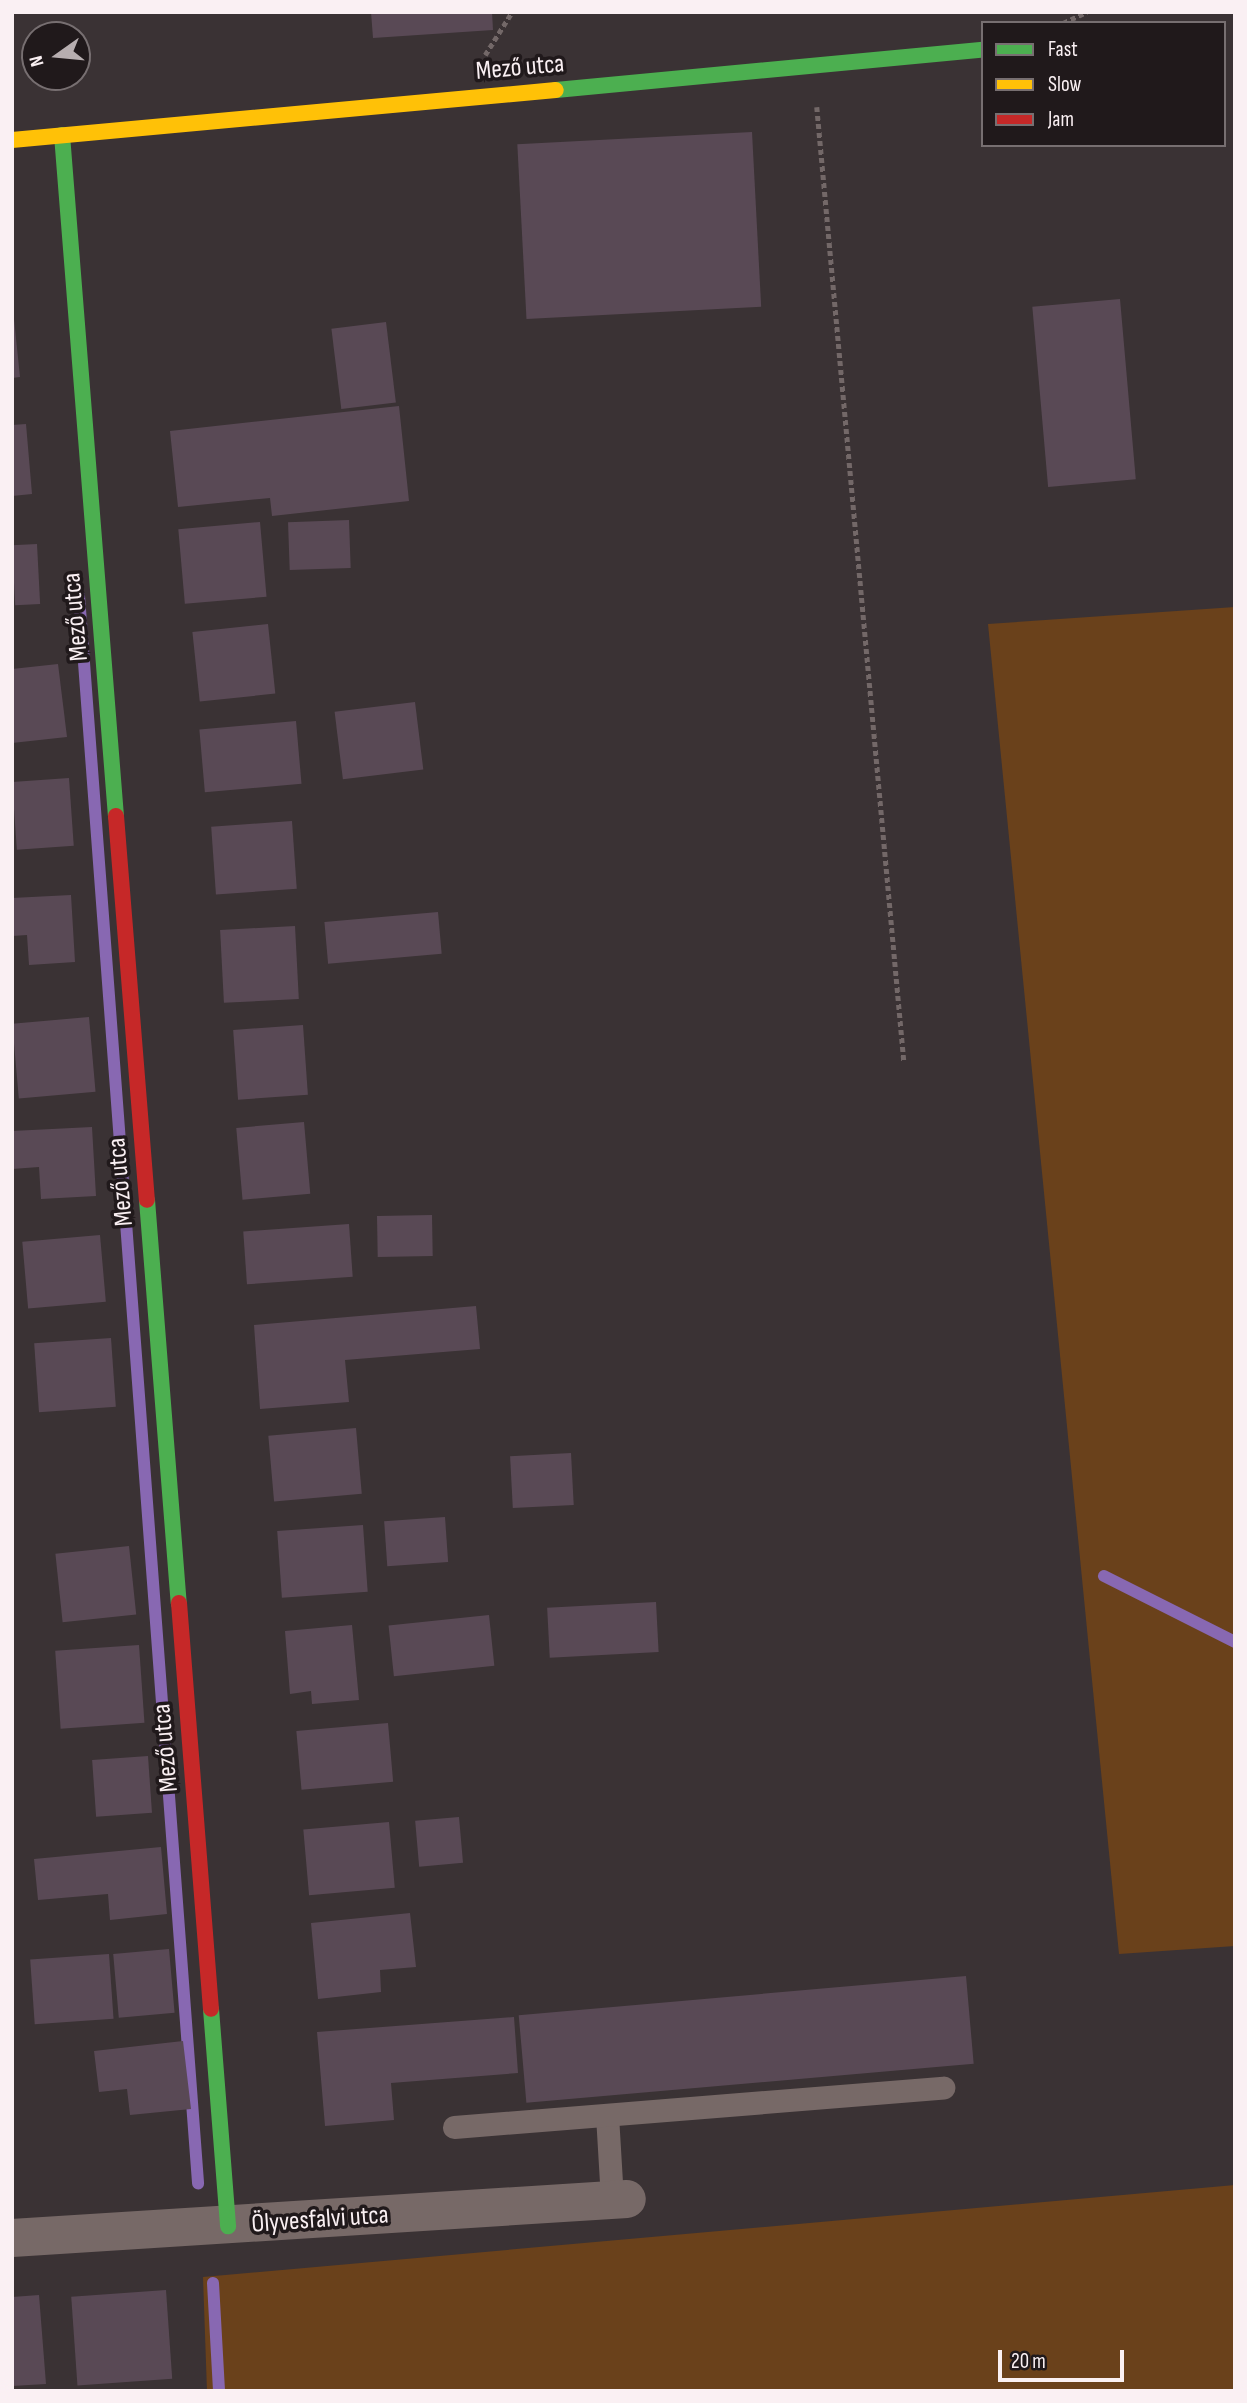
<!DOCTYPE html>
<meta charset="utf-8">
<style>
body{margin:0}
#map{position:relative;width:1247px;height:2403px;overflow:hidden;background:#3a3234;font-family:"Sofia Sans Condensed",sans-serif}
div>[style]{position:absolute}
.green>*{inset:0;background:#6a411b}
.stream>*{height:12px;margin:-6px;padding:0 6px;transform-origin:6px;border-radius:6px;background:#8868b2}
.building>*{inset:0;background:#594955;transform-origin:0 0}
.path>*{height:4.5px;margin-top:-2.25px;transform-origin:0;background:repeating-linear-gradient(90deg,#736868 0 5px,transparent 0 8.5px)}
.lane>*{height:23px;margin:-11.5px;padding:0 11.5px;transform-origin:11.5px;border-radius:11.5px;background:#776967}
.street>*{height:38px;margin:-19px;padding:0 19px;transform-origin:19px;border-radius:19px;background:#776967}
.fast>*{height:16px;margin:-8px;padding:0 8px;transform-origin:8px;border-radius:8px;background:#4caf50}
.slow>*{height:16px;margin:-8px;padding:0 8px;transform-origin:8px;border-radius:8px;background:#ffc107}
.jam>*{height:16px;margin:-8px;padding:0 8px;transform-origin:8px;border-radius:8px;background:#c62828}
span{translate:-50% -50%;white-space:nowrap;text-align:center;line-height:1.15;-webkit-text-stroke:7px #20191b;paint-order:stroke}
.street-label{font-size:26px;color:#faf0f3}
.frame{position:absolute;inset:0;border:14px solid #faf0f3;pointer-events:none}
.legend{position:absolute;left:981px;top:21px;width:245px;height:126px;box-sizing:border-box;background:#20191b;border:2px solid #776f71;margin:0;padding:9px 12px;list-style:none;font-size:21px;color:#faf0f3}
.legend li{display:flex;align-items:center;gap:14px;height:35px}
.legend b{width:35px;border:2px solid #776f71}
.north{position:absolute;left:21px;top:21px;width:70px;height:70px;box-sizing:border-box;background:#20191b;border:2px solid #776f71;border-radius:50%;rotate:255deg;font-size:19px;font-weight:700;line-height:28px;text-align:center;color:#faf0f3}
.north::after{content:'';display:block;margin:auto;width:24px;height:32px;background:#b7aeb0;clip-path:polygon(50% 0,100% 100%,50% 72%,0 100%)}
.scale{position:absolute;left:998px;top:2350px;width:126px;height:32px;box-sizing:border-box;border:4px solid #faf0f3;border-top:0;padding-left:9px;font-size:21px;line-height:24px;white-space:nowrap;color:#faf0f3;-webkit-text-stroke:5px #20191b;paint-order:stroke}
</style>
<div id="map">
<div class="green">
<div style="clip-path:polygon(1235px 607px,1235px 1946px,1119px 1954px,988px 624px)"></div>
<div style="clip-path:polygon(1235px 2185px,1235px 2391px,207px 2391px,203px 2277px)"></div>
</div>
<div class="stream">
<div style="left:79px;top:596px;width:1592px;rotate:85.71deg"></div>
<div style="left:1104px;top:1576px;width:147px;rotate:26.7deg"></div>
<div style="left:213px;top:2283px;width:108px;rotate:86.8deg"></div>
</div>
<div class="building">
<div style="clip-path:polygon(371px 12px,492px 12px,493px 30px,373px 38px)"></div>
<div style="left:752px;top:132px;width:175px;height:235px;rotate:87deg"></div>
<div style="left:1120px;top:299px;width:181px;height:88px;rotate:85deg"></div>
<div style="clip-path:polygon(14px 319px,20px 377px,12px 378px,12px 320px)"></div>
<div style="left:386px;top:322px;width:81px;height:55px;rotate:83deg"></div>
<div style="clip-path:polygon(399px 406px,409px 501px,272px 516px,270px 498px,178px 507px,170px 431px)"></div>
<div style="clip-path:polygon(26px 424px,32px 494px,12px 496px,12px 425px)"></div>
<div style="left:349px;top:520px;width:48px;height:61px;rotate:88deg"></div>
<div style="left:260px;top:522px;width:75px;height:82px;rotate:85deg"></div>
<div style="left:37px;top:544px;width:60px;height:25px;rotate:87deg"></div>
<div style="left:268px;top:624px;width:70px;height:76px;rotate:84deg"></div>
<div style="clip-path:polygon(58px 664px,67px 737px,12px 743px,12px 669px)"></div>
<div style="left:415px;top:702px;width:68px;height:81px;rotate:83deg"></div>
<div style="left:296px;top:721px;width:63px;height:97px;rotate:85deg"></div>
<div style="left:69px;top:778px;width:68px;height:57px;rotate:86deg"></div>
<div style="left:292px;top:821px;width:68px;height:81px;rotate:86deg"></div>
<div style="clip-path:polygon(71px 895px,75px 962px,29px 965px,27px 935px,12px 936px,12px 898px)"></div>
<div style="left:438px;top:912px;width:42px;height:114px;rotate:85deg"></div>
<div style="left:295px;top:926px;width:73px;height:75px;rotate:87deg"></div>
<div style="left:89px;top:1017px;width:75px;height:77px;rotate:85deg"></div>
<div style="left:303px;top:1025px;width:70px;height:70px;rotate:86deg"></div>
<div style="left:304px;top:1122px;width:72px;height:68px;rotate:85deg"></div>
<div style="clip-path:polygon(92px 1127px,96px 1196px,41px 1199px,39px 1167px,12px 1169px,12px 1131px)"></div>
<div style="left:432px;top:1215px;width:41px;height:55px;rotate:89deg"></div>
<div style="left:349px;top:1224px;width:53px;height:106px;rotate:86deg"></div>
<div style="left:100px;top:1235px;width:67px;height:78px;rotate:85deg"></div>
<div style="clip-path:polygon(476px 1306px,480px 1349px,345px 1360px,349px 1402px,260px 1409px,254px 1325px)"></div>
<div style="left:111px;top:1338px;width:69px;height:77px;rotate:86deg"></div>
<div style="left:356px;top:1428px;width:66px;height:88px;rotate:85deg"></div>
<div style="left:571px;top:1453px;width:52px;height:61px;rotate:87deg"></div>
<div style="left:445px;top:1517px;width:45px;height:61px;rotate:86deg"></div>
<div style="left:363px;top:1525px;width:67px;height:86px;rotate:86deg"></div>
<div style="left:129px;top:1546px;width:69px;height:74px;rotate:84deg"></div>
<div style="left:656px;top:1602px;width:50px;height:109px;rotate:87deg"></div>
<div style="left:489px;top:1615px;width:51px;height:101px;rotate:84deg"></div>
<div style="clip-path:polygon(352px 1625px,359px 1700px,312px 1704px,311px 1691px,290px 1694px,285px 1631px)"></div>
<div style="left:139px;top:1645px;width:78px;height:84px;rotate:86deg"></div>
<div style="left:388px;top:1723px;width:59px;height:92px;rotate:85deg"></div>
<div style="left:148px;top:1756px;width:57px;height:56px;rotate:86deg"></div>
<div style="left:459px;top:1817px;width:46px;height:44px;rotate:85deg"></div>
<div style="left:389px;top:1822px;width:66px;height:86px;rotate:85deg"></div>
<div style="clip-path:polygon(161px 1847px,167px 1914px,110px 1920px,108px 1894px,38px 1900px,34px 1859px)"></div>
<div style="clip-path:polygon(410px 1913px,416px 1967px,380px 1970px,381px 1992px,318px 1999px,311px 1923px)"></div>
<div style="left:169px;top:1949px;width:64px;height:56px;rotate:85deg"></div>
<div style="left:109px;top:1954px;width:65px;height:79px;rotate:86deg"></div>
<div style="left:966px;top:1976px;width:88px;height:449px;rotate:85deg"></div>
<div style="clip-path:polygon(514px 2017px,518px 2073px,391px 2083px,394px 2120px,325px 2126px,317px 2032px)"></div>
<div style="clip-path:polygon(183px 2041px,191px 2109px,130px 2115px,127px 2089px,99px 2092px,94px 2051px)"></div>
<div style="left:166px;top:2290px;width:89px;height:95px;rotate:86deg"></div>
<div style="clip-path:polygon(39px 2295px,46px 2384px,12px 2386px,12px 2297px)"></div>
</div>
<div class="path">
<div style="left:1063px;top:23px;width:26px;rotate:-25deg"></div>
<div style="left:485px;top:55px;width:51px;rotate:-57.9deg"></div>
<div style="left:817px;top:107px;width:958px;rotate:84.79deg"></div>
</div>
<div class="lane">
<div style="left:607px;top:2115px;width:85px;rotate:86.6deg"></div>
<div style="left:454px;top:2127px;width:491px;rotate:-4.6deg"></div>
</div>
<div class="street">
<div style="left:12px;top:2238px;width:616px;rotate:-3.63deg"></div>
</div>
<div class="fast">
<div style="left:556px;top:90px;width:429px;rotate:-5.4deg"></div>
<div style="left:62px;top:135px;width:683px;rotate:85.47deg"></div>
<div style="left:147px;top:1200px;width:404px;rotate:85.5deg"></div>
<div style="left:211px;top:2009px;width:218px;rotate:85.5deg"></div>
</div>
<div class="slow">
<div style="left:12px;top:140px;width:546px;rotate:-5.25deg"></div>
</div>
<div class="jam">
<div style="left:116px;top:816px;width:385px;rotate:85.4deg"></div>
<div style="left:179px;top:1603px;width:407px;rotate:85.5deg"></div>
</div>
<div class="street-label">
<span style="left:520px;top:68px;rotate:-5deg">Mező utca</span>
<span style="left:76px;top:617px;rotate:-95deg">Mező utca</span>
<span style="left:121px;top:1182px;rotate:-95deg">Mező utca</span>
<span style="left:166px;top:1748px;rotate:-95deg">Mező utca</span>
<span style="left:320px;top:2220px;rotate:-4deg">Ölyvesfalvi utca</span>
</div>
<div class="frame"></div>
<ul class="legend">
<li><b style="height:9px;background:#4caf50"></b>Fast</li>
<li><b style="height:9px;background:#ffc107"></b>Slow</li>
<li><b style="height:9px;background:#c62828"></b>Jam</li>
</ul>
<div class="north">N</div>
<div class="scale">20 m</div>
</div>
